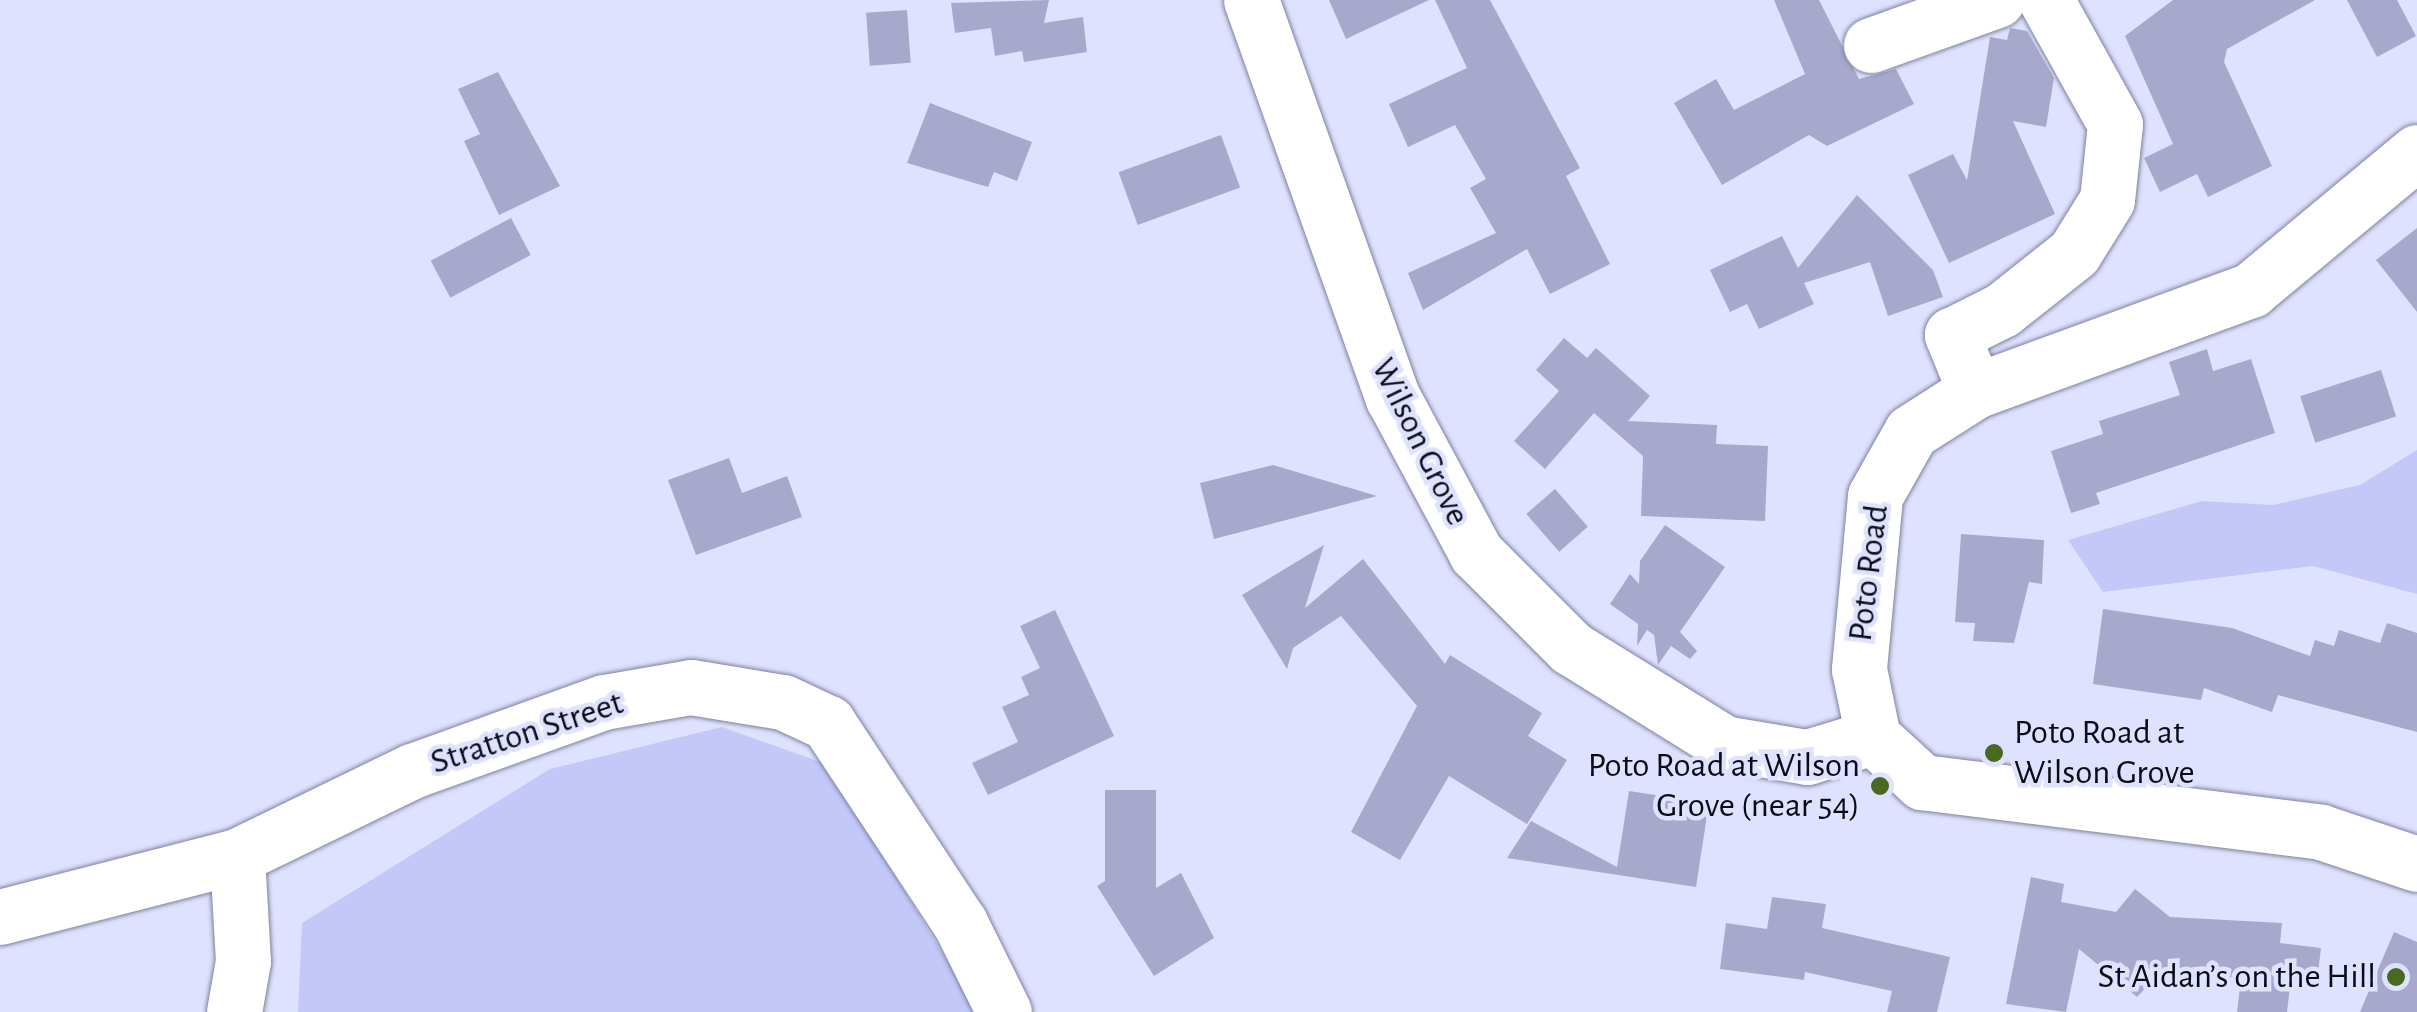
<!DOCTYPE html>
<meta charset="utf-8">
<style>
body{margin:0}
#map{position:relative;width:2417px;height:1012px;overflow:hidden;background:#dfe2fe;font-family:"Alegreya Sans",sans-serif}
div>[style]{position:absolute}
.green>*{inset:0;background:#c3c8f9}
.building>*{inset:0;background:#a6a9cb;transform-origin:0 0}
.roads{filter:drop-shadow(0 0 2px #7e81a0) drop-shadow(0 0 2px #7e81a0)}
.minor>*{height:55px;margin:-27.5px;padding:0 27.5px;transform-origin:27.5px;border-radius:27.5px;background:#fff}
.dots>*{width:28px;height:28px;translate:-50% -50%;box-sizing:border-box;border:5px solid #dfe2fe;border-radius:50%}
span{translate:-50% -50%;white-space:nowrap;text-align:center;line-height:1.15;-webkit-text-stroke:9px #dfe2fe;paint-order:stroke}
.street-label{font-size:35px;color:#0a0b16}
.poi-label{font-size:35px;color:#0a0b16}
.left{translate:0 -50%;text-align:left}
.right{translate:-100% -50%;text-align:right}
</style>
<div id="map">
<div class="green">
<div style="clip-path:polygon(2417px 450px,2417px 594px,2313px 566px,2103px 592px,2068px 540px,2202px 501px,2273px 505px,2360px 485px)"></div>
<div style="clip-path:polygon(722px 727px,826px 764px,979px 1012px,298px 1012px,302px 923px,550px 769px)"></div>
</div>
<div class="building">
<div style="clip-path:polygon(1049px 0,1044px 23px,1083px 17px,1087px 52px,1024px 62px,1022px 51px,995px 56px,991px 28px,955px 33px,951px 3px)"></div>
<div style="clip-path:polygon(1329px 0,1429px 0,1346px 39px)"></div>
<div style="clip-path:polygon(1435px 0,1490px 0,1580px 168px,1566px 176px,1610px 264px,1550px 294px,1527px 249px,1423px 310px,1408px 273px,1496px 233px,1470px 188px,1486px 179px,1455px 125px,1408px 147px,1389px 104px,1467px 68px)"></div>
<div style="clip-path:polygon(1774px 0,1819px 0,1859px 79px,1896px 69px,1914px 104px,1827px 146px,1809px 135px,1722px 185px,1674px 103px,1716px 79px,1734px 110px,1805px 74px)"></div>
<div style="clip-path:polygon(2173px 0,2315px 0,2227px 49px,2224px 62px,2272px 166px,2208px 197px,2197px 174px,2160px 192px,2144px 158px,2173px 144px,2125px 36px)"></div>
<div style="clip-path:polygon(2347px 0,2397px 0,2416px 36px,2377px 57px)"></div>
<div style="left:907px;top:10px;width:53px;height:41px;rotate:86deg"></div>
<div style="clip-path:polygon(2010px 28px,2027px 31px,2054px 78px,2046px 127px,2013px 121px,2055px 214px,1949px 263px,1908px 175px,1953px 154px,1967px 180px,1990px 37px,2007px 40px)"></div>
<div style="clip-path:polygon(498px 72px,560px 186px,499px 215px,464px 141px,480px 134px,458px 89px)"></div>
<div style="clip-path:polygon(930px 103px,1032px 142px,1017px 181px,994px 172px,988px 187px,907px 163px)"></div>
<div style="left:1221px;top:135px;width:56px;height:109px;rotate:70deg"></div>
<div style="clip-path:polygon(1857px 195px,1933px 270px,1943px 297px,1888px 316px,1870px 262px,1804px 283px,1814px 304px,1759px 329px,1747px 304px,1730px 312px,1710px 270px,1782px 236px,1798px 268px)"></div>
<div style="left:511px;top:218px;width:42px;height:91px;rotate:62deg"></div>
<div style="clip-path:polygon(2417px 228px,2417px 312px,2376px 260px)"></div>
<div style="clip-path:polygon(1564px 338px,1587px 358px,1596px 348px,1650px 396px,1628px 421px,1717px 425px,1716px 444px,1768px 446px,1765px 521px,1641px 516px,1643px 456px,1594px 413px,1545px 469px,1514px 441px,1559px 391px,1536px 370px)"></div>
<div style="clip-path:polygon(2207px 349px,2213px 371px,2251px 359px,2275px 433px,2096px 493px,2100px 504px,2071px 513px,2051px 451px,2103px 434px,2099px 421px,2180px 395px,2169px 362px)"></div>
<div style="left:2381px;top:370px;width:49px;height:85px;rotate:72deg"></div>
<div style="clip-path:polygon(729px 458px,742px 493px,787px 476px,802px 517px,696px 555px,668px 480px)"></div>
<div style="clip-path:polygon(1273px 465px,1377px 496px,1214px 539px,1200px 483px)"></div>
<div style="left:1555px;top:489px;width:50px;height:38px;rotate:49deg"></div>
<div style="clip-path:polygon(1665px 525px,1725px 567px,1680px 632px,1697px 651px,1690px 659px,1671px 646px,1658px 665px,1654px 635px,1647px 630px,1637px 646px,1638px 624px,1610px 604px,1630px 574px,1639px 584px,1640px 561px)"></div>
<div style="clip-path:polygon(1961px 534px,2044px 540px,2042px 584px,2029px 582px,2014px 643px,1973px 641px,1975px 623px,1955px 622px)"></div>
<div style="clip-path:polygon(1324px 545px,1305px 608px,1363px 559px,1445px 664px,1450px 655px,1542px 713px,1528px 736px,1567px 760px,1527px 824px,1449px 776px,1400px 860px,1351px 832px,1417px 706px,1341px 616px,1293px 648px,1287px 669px,1242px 595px)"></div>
<div style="clip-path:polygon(2103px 609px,2232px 628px,2310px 656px,2315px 640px,2334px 646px,2339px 630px,2380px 643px,2387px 623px,2417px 633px,2417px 732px,2278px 695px,2272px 712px,2204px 688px,2201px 700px,2093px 684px)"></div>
<div style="clip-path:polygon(1055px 610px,1114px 736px,988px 795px,972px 763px,1018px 742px,1002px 707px,1029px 695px,1021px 677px,1040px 668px,1020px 626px)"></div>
<div style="clip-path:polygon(1105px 790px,1156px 790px,1156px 888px,1181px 873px,1214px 938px,1154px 976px,1097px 886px,1105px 881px)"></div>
<div style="clip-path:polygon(1629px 791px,1709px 803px,1696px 887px,1507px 858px,1531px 821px,1617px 867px)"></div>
<div style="clip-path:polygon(2031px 877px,2064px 884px,2061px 902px,2116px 912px,2135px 889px,2170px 917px,2282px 923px,2280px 943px,2321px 948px,2317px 981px,2291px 978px,2287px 1012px,2237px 1012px,2241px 979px,2163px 970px,2137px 997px,2079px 949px,2066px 1012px,2006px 1004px)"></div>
<div style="clip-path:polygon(1772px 897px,1826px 904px,1822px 928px,1950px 957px,1937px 1012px,1887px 1012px,1892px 991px,1805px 972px,1804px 980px,1720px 969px,1726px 923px,1767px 929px)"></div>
<div style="clip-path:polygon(2394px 932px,2417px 942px,2417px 1012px,2360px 1012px)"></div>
</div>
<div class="roads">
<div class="minor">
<div style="left:1251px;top:0;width:423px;rotate:70.4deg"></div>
<div style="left:1393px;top:398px;width:176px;rotate:61.8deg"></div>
<div style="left:1476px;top:553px;width:134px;rotate:45deg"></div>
<div style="left:1571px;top:648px;width:180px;rotate:31.8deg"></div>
<div style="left:1724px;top:743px;width:84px;rotate:9.6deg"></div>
<div style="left:1807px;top:757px;width:69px;rotate:-16.9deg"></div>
<div style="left:1871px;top:45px;width:134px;rotate:-19.7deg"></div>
<div style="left:2417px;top:152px;width:216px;rotate:140.3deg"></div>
<div style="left:2251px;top:290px;width:294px;rotate:159.9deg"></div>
<div style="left:1975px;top:391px;width:76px;rotate:147.4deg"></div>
<div style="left:1911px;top:432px;width:73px;rotate:119.4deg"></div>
<div style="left:1875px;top:496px;width:174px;rotate:95.3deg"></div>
<div style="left:1859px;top:669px;width:69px;rotate:78.4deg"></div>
<div style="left:1873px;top:737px;width:67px;rotate:42.6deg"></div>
<div style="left:1922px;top:782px;width:402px;rotate:7.1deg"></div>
<div style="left:2321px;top:832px;width:101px;rotate:18.4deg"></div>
<div style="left:1975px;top:391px;width:61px;rotate:-112.3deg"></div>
<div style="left:1952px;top:335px;width:56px;rotate:-26.6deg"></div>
<div style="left:2002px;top:310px;width:92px;rotate:-38.4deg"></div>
<div style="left:2074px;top:253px;width:62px;rotate:-58.1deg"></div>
<div style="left:2107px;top:200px;width:76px;rotate:-84deg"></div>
<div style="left:2115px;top:124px;width:142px;rotate:-119.1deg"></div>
<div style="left:0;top:917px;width:245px;rotate:-14.4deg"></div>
<div style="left:234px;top:1012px;width:52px;rotate:-80deg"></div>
<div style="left:243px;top:961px;width:105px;rotate:-93.3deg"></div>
<div style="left:237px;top:856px;width:195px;rotate:-25.9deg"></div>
<div style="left:412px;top:771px;width:204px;rotate:-19.8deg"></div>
<div style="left:604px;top:702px;width:88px;rotate:-9.8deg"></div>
<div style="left:691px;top:687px;width:93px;rotate:9.3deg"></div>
<div style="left:783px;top:702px;width:50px;rotate:25deg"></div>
<div style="left:828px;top:723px;width:240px;rotate:56.6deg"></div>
<div style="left:960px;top:923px;width:99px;rotate:63.7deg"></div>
</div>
</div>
<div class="dots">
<div style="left:1994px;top:753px;background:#476920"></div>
<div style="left:1880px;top:786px;background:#476920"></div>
<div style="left:2396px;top:977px;background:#476920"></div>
</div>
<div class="street-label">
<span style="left:1420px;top:442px;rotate:64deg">Wilson Grove</span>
<span style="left:1869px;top:573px;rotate:-83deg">Poto Road</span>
<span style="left:527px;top:733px;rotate:-18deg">Stratton Street</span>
</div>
<div class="poi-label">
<span class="left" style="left:2014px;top:753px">Poto Road at<br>Wilson Grove</span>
<span class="right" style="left:1860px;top:786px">Poto Road at Wilson<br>Grove (near 54)</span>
<span class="right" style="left:2376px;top:977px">St Aidan’s on the Hill</span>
</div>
</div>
